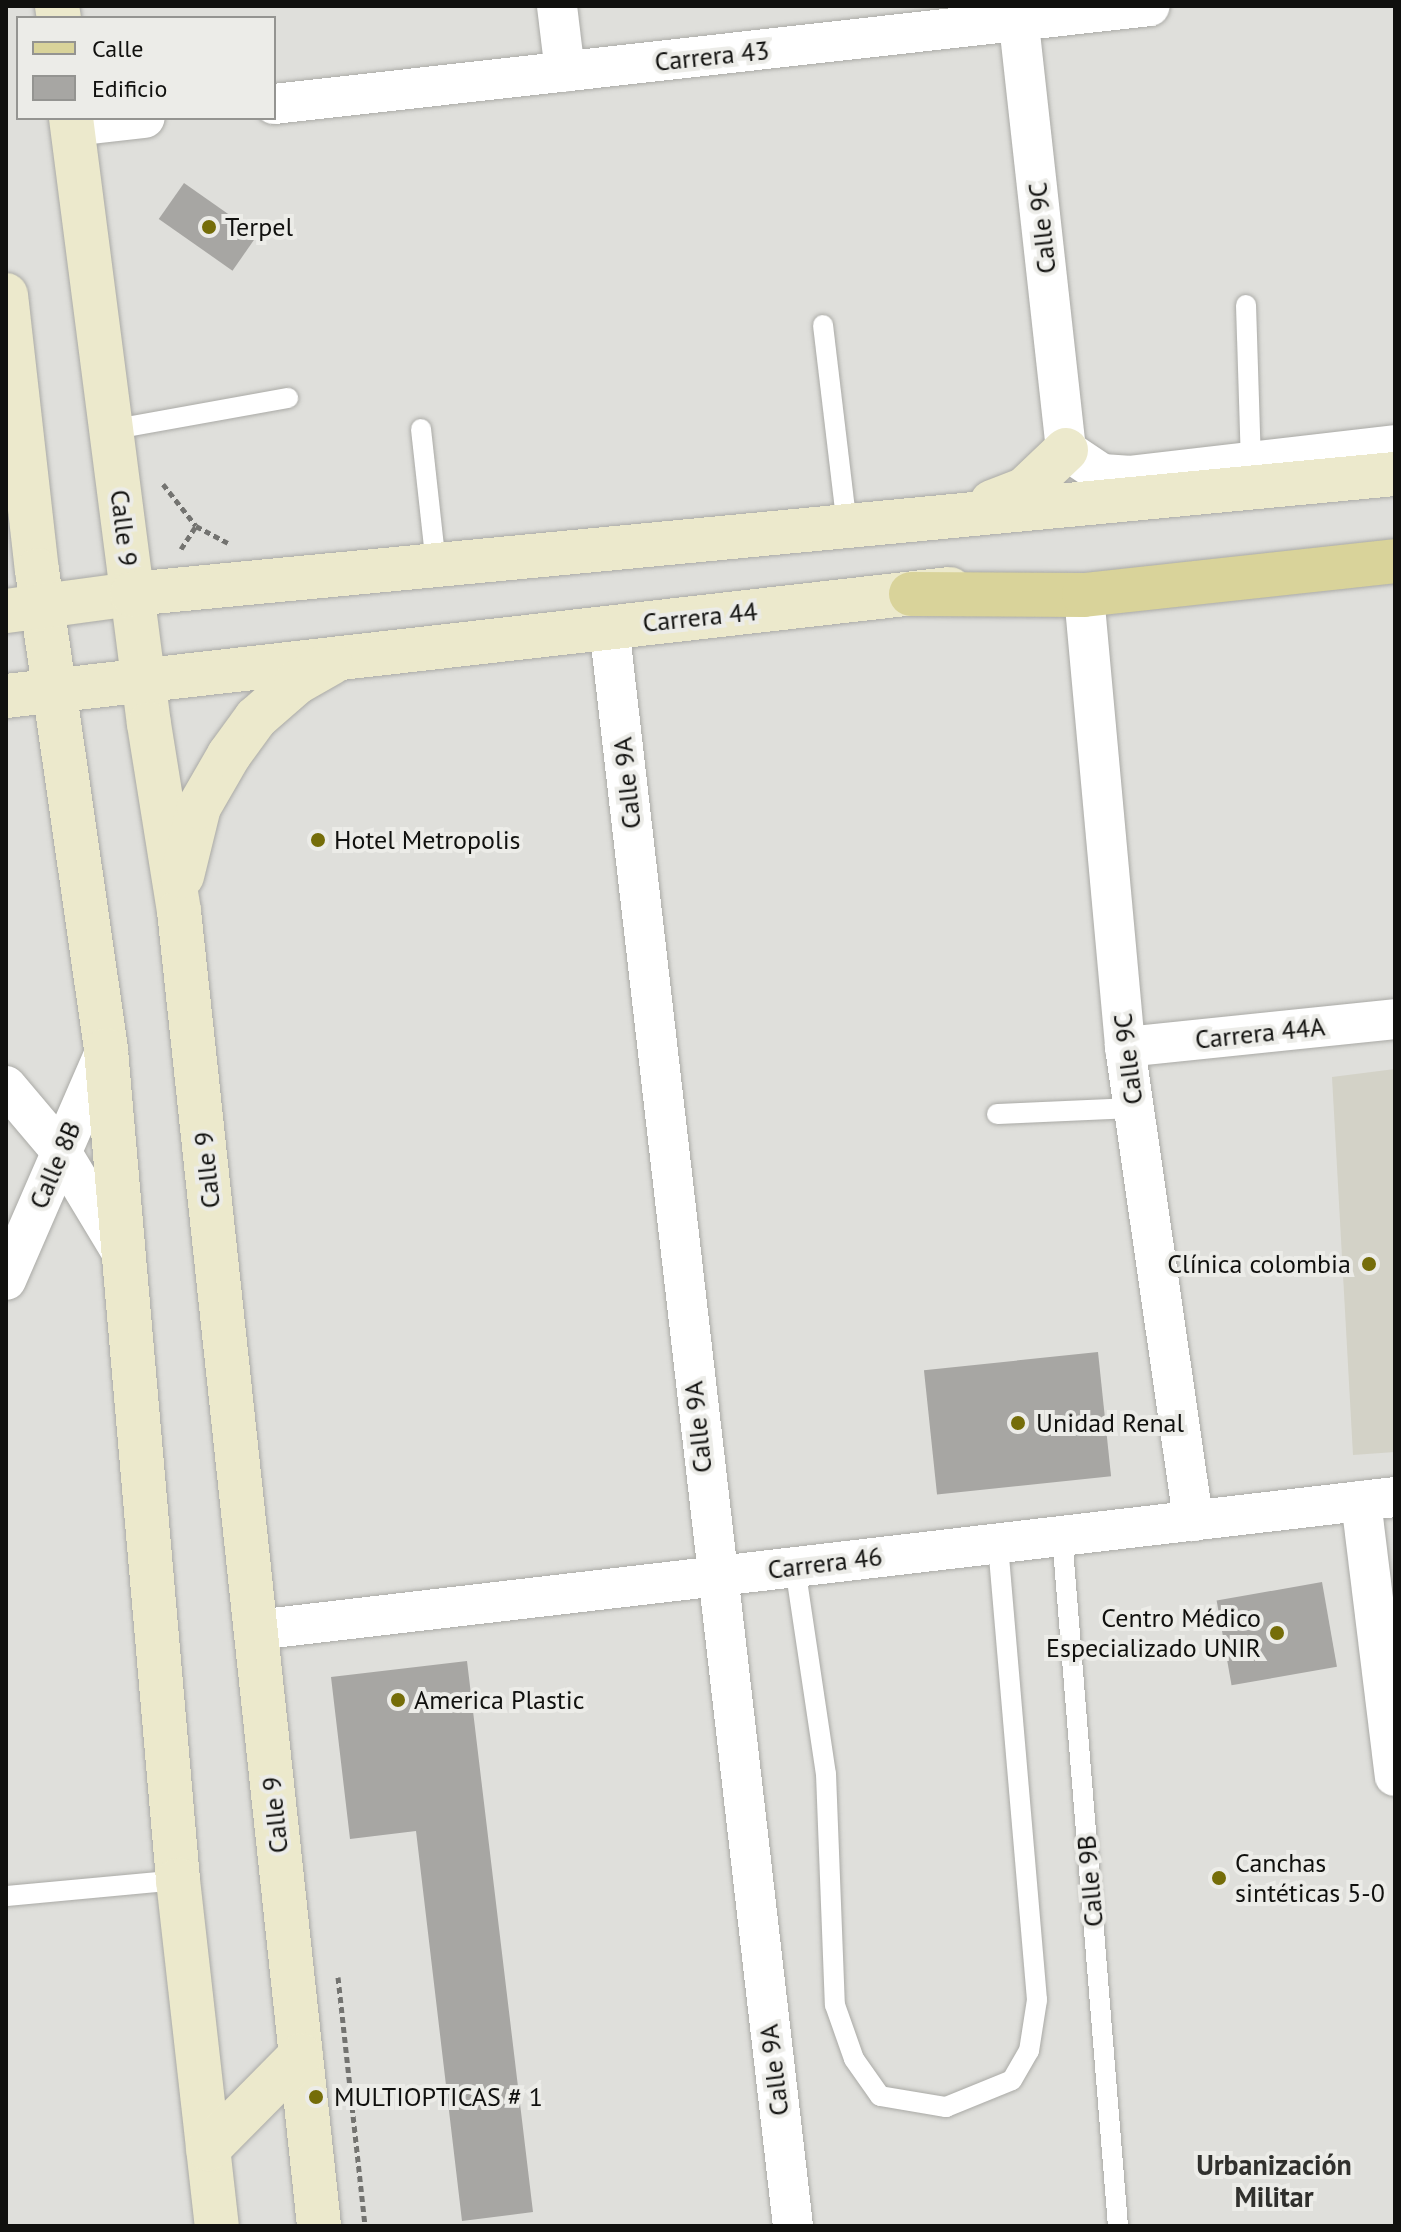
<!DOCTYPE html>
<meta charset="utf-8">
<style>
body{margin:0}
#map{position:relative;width:1401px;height:2232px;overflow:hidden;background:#dfdfdb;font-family:"PT Sans",sans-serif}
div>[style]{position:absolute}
.built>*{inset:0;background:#d3d2c7}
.building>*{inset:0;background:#a7a6a3;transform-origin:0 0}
.path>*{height:5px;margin-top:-2.5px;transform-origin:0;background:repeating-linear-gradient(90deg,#737370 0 6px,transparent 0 10px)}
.roads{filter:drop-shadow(0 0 2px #aaaaa6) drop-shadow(0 0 2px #aaaaa6)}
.lane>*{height:20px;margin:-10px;padding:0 10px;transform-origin:10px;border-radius:10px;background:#fff}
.street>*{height:40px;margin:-20px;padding:0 20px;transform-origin:20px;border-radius:20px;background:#fff}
.secondary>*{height:44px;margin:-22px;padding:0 22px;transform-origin:22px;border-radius:22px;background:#ece9cc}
.primary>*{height:44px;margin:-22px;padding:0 22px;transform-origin:22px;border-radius:22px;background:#d9d39a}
.dots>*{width:22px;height:22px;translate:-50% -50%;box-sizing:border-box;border:4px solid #ecece8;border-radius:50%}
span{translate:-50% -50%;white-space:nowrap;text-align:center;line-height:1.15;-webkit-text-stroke:8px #ecece8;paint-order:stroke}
.street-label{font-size:26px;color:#10100e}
.poi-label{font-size:26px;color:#10100e}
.left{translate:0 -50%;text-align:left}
.right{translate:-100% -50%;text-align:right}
.neighbourhood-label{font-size:28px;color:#30302d;font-weight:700}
.frame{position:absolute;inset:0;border:8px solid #10100e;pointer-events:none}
.legend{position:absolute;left:16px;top:16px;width:260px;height:104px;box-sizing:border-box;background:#ecece8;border:2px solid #949491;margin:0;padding:10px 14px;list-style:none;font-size:24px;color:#10100e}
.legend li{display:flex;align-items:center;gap:16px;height:40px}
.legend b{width:40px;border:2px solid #949491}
</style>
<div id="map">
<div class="built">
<div style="clip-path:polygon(1395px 1069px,1395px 1452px,1353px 1455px,1332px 1077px)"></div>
</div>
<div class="building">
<div style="left:184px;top:183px;width:90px;height:44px;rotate:35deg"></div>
<div style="left:1098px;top:1352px;width:125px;height:175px;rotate:84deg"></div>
<div style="left:1322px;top:1582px;width:86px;height:107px;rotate:80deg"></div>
<div style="clip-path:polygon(467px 1661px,533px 2212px,462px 2221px,416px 1831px,350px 1839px,331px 1677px)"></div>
</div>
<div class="path">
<div style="left:163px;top:484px;width:53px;rotate:51.8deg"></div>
<div style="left:196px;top:526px;width:36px;rotate:28deg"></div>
<div style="left:181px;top:549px;width:27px;rotate:-57deg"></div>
<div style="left:338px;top:1977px;width:250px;rotate:83.8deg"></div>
</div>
<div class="roads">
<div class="lane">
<div style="left:1246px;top:305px;width:156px;rotate:88.2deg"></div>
<div style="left:823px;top:325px;width:202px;rotate:83.2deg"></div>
<div style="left:421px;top:429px;width:137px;rotate:83.7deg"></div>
<div style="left:110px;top:430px;width:181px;rotate:-10.2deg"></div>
<div style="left:997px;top:1114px;width:137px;rotate:-2.5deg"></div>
<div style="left:1062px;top:1536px;width:692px;rotate:85.36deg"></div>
<div style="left:795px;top:1567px;width:209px;rotate:81.5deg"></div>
<div style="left:826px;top:1774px;width:231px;rotate:87.8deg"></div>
<div style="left:835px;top:2005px;width:57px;rotate:70.6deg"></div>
<div style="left:854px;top:2059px;width:45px;rotate:54.9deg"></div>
<div style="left:880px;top:2096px;width:67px;rotate:9.5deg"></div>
<div style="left:946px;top:2107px;width:71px;rotate:-22.2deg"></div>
<div style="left:1012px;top:2080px;width:34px;rotate:-60deg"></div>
<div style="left:1029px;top:2051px;width:52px;rotate:-81.1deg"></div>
<div style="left:1037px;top:2000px;width:458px;rotate:-94.9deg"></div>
<div style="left:6px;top:1896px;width:173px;rotate:-5.3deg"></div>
</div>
<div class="street">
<div style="left:557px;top:6px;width:66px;rotate:83.1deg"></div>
<div style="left:1017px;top:6px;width:447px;rotate:83.7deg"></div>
<div style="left:1066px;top:450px;width:43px;rotate:33.7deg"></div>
<div style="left:1102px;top:474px;width:26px;rotate:4deg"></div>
<div style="left:1128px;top:476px;width:269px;rotate:-6.6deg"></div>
<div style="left:274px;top:104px;width:881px;rotate:-6.38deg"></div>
<div style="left:72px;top:126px;width:73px;rotate:-6.3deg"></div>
<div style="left:1084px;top:595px;width:454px;rotate:84.8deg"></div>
<div style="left:1125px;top:1047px;width:479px;rotate:81.8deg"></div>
<div style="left:609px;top:626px;width:1611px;rotate:83.44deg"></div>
<div style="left:1125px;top:1047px;width:271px;rotate:-5.9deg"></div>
<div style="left:6px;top:1086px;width:84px;rotate:49.8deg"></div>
<div style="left:60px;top:1150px;width:124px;rotate:58.9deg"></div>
<div style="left:6px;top:1280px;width:251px;rotate:-66.5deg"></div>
<div style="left:1361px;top:1501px;width:277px;rotate:83deg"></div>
<div style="left:256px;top:1630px;width:1147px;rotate:-6.66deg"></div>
</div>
<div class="secondary">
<div style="left:57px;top:6px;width:12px;rotate:81deg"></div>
<div style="left:71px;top:118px;width:611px;rotate:82.67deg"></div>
<div style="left:149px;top:724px;width:189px;rotate:80.9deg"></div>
<div style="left:179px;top:911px;width:1322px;rotate:83.92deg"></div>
<div style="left:6px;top:295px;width:277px;rotate:83.6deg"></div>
<div style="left:37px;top:570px;width:485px;rotate:81.8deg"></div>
<div style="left:106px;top:1050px;width:833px;rotate:85.04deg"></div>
<div style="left:178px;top:1880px;width:348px;rotate:83.6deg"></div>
<div style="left:992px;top:502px;width:34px;rotate:-21deg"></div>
<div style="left:1024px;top:490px;width:58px;rotate:-43.6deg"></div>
<div style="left:6px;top:611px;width:127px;rotate:-7.7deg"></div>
<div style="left:132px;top:594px;width:1269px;rotate:-5.43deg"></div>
<div style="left:6px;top:696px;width:950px;rotate:-6.47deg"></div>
<div style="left:182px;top:876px;width:71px;rotate:-76.2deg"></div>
<div style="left:199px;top:807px;width:60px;rotate:-60deg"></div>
<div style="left:229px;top:755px;width:46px;rotate:-53.9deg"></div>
<div style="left:256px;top:718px;width:53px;rotate:-41.2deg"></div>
<div style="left:296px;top:683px;width:40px;rotate:-29.7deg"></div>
<div style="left:208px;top:2149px;width:132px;rotate:-45.3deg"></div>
</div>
<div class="primary">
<div style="left:911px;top:594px;width:173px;rotate:0.3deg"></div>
<div style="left:1084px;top:595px;width:313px;rotate:-6.2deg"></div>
</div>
</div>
<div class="dots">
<div style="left:209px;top:227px;background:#756d09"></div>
<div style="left:318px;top:840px;background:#756d09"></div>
<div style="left:1369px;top:1264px;background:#756d09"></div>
<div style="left:1018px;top:1423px;background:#756d09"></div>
<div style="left:1277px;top:1633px;background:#756d09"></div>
<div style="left:398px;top:1700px;background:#756d09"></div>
<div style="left:1219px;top:1878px;background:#756d09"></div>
<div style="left:316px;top:2097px;background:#756d09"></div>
</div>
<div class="street-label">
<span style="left:712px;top:56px;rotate:-6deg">Carrera 43</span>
<span style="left:1042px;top:228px;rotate:-96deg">Calle 9C</span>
<span style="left:124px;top:528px;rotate:83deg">Calle 9</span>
<span style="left:700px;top:617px;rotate:-6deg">Carrera 44</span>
<span style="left:627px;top:783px;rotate:-96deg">Calle 9A</span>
<span style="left:1260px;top:1033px;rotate:-6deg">Carrera 44A</span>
<span style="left:1128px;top:1059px;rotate:-97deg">Calle 9C</span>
<span style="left:55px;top:1165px;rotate:-67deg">Calle 8B</span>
<span style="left:207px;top:1170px;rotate:-96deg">Calle 9</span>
<span style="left:698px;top:1427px;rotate:-96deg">Calle 9A</span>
<span style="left:825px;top:1563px;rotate:-7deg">Carrera 46</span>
<span style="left:275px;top:1815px;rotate:-96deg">Calle 9</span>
<span style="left:1090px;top:1881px;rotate:-95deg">Calle 9B</span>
<span style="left:774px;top:2070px;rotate:-97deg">Calle 9A</span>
</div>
<div class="poi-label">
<span class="left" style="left:225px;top:227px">Terpel</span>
<span class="left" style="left:334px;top:840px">Hotel Metropolis</span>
<span class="right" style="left:1351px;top:1264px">Clínica colombia</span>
<span class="left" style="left:1036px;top:1423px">Unidad Renal</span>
<span class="right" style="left:1261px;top:1633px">Centro Médico<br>Especializado UNIR</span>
<span class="left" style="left:414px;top:1700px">America Plastic</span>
<span class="left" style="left:1235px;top:1878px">Canchas<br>sintéticas 5-0</span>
<span class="left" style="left:334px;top:2097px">MULTIOPTICAS # 1</span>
</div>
<div class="neighbourhood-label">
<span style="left:1274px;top:2181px">Urbanización<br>Militar</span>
</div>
<div class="frame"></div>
<ul class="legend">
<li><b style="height:10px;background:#d9d39a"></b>Calle</li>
<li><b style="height:22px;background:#a7a6a3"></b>Edificio</li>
</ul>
</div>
